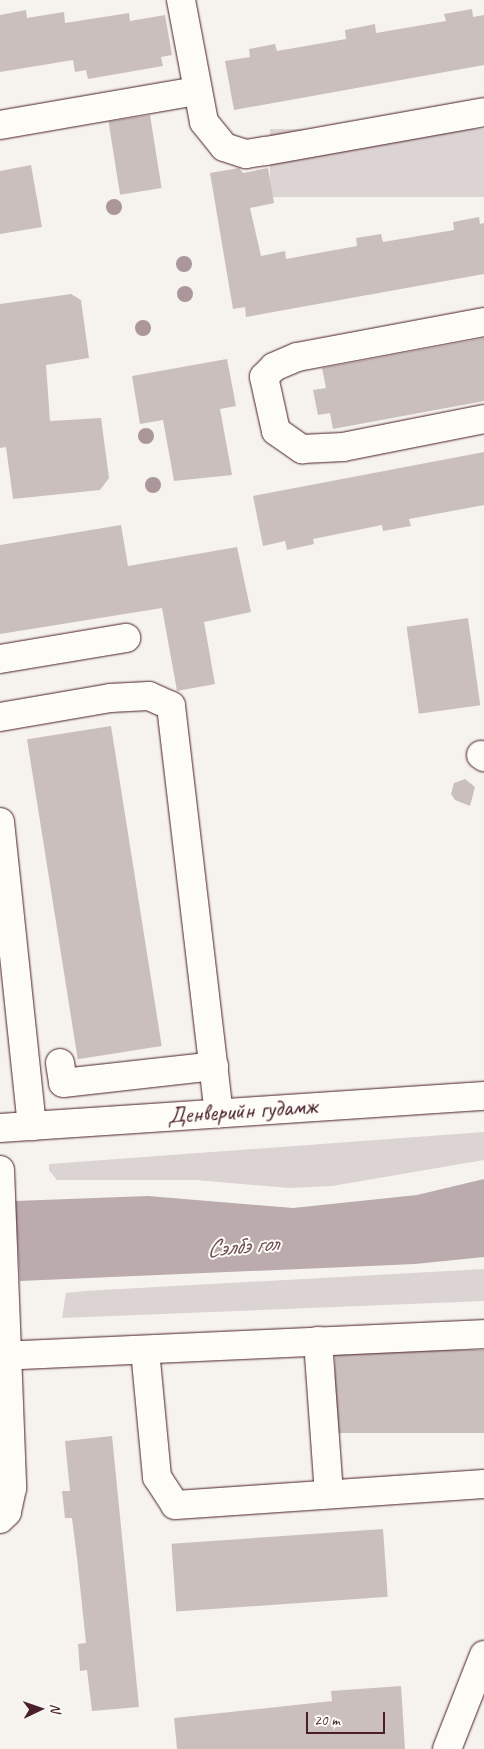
<!DOCTYPE html>
<meta charset="utf-8">
<style>
body{margin:0}
#map{position:relative;width:484px;height:1749px;overflow:hidden;background:#f6f3ef;font-family:Caveat,sans-serif}
div>[style]{position:absolute}
.green>*{inset:0;background:#dcd4d2;transform-origin:0 0}
.water>*{inset:0;background:#bbabac}
.building>*{inset:0;background:#cbbfbe;transform-origin:0 0}
.roads{filter:drop-shadow(0 0 1px #4a1f2b) drop-shadow(0 0 1px #4a1f2b)}
.minor>*{height:28px;margin:-14px;padding:0 14px;transform-origin:14px;border-radius:14px;background:#fdfcf7}
.trees>*{width:16px;height:16px;margin:-8px;border-radius:50%;background:#ab979a}
span{translate:-50% -50%;white-space:nowrap;text-align:center;line-height:1.15;-webkit-text-stroke:4px #fdfcf7;paint-order:stroke}
.street-label{font-size:24px;color:#4a1f2b}
.water-label{font-size:25px;color:#725058;font-style:italic}
.north{position:absolute;left:15px;top:1684px;width:50px;height:50px;-webkit-text-stroke:4px #fdfcf7;paint-order:stroke;rotate:87deg;font-size:14px;font-weight:700;line-height:20px;text-align:center;color:#4a1f2b}
.north::after{content:'';display:block;margin:auto;width:18px;height:22px;background:#4a1f2b;clip-path:polygon(50% 0,100% 100%,50% 72%,0 100%)}
.scale{position:absolute;left:306px;top:1712px;width:79px;height:22px;box-sizing:border-box;border:2px solid #4a1f2b;border-top:0;padding-left:6px;font-size:15px;line-height:18px;white-space:nowrap;color:#4a1f2b;-webkit-text-stroke:4px #fdfcf7;paint-order:stroke}
</style>
<div id="map">
<div class="green">
<div style="left:484px;top:129px;width:68px;height:214px;rotate:90deg"></div>
<div style="clip-path:polygon(484px 1132px,484px 1160px,332px 1186px,289px 1188px,196px 1180px,57px 1180px,49px 1170px,49px 1164px)"></div>
<div style="clip-path:polygon(484px 1269px,484px 1301px,62px 1318px,66px 1293px,84px 1291px)"></div>
</div>
<div class="water">
<div style="clip-path:polygon(484px 1179px,484px 1257px,415px 1264px,20px 1281px,15px 1201px,148px 1196px,293px 1208px,417px 1195px)"></div>
</div>
<div class="building">
<div style="clip-path:polygon(472px 9px,473px 17px,484px 15px,484px 65px,234px 110px,225px 61px,250px 57px,249px 49px,275px 44px,277px 51px,346px 39px,345px 30px,375px 24px,376px 33px,446px 21px,444px 14px)"></div>
<div style="clip-path:polygon(26px 10px,27px 18px,64px 12px,65px 23px,129px 13px,130px 21px,165px 15px,172px 55px,161px 57px,163px 66px,88px 79px,86px 70px,75px 72px,73px 60px,0 72px,0 15px)"></div>
<div style="left:150px;top:115px;width:74px;height:42px;rotate:81deg"></div>
<div style="clip-path:polygon(31px 165px,42px 227px,0 234px,0 171px)"></div>
<div style="clip-path:polygon(239px 168px,243px 173px,268px 168px,274px 203px,250px 208px,261px 256px,285px 251px,286px 259px,357px 246px,356px 238px,381px 234px,383px 242px,454px 230px,453px 222px,479px 217px,480px 224px,484px 223px,484px 274px,246px 317px,245px 307px,233px 309px,210px 173px)"></div>
<div style="clip-path:polygon(71px 294px,81px 300px,89px 358px,46px 365px,50px 421px,101px 418px,109px 478px,100px 490px,13px 499px,6px 447px,0 448px,0 304px)"></div>
<div style="clip-path:polygon(484px 338px,484px 401px,333px 429px,330px 413px,318px 415px,313px 390px,326px 388px,322px 368px)"></div>
<div style="clip-path:polygon(227px 359px,236px 406px,220px 409px,232px 475px,174px 481px,163px 420px,140px 424px,132px 376px)"></div>
<div style="clip-path:polygon(484px 452px,484px 505px,409px 519px,411px 526px,383px 531px,382px 525px,313px 539px,314px 544px,287px 550px,285px 541px,263px 546px,253px 496px)"></div>
<div style="clip-path:polygon(121px 525px,128px 566px,237px 547px,251px 612px,204px 622px,215px 684px,177px 691px,162px 608px,0 634px,0 545px)"></div>
<div style="left:468px;top:618px;width:88px;height:62px;rotate:82deg"></div>
<div style="left:111px;top:726px;width:324px;height:85px;rotate:81deg"></div>
<div style="clip-path:polygon(465px 779px,475px 787px,470px 806px,455px 800px,451px 794px,454px 783px)"></div>
<div style="left:484px;top:1350px;width:83px;height:149px;rotate:90deg"></div>
<div style="clip-path:polygon(112px 1436px,139px 1707px,92px 1711px,87px 1670px,80px 1671px,78px 1644px,86px 1643px,77px 1558px,72px 1518px,65px 1518px,62px 1491px,70px 1491px,65px 1441px)"></div>
<div style="left:383px;top:1529px;width:68px;height:212px;rotate:86deg"></div>
<div style="clip-path:polygon(401px 1686px,405px 1749px,177px 1749px,174px 1718px,332px 1701px,331px 1691px)"></div>
</div>
<div class="roads">
<div class="minor">
<div style="left:181px;top:0;width:124px;rotate:79.3deg"></div>
<div style="left:204px;top:122px;width:32px;rotate:51deg"></div>
<div style="left:224px;top:147px;width:23px;rotate:18deg"></div>
<div style="left:246px;top:154px;width:20px;rotate:-9deg"></div>
<div style="left:266px;top:151px;width:221px;rotate:-10.1deg"></div>
<div style="left:0;top:125px;width:200px;rotate:-9.8deg"></div>
<div style="left:484px;top:322px;width:190px;rotate:169.4deg"></div>
<div style="left:297px;top:357px;width:25px;rotate:157deg"></div>
<div style="left:274px;top:367px;width:14px;rotate:135deg"></div>
<div style="left:264px;top:377px;width:55px;rotate:77.5deg"></div>
<div style="left:276px;top:431px;width:32px;rotate:35deg"></div>
<div style="left:302px;top:449px;width:41px;rotate:-2.8deg"></div>
<div style="left:343px;top:447px;width:144px;rotate:-11.2deg"></div>
<div style="left:0;top:659px;width:128px;rotate:-9.5deg"></div>
<div style="left:0;top:717px;width:112px;rotate:-9.8deg"></div>
<div style="left:110px;top:698px;width:39px;rotate:-3deg"></div>
<div style="left:149px;top:696px;width:24px;rotate:24deg"></div>
<div style="left:171px;top:706px;width:410px;rotate:83.3deg"></div>
<div style="left:481px;top:755px;width:4px;rotate:34deg"></div>
<div style="left:0;top:822px;width:306px;rotate:84deg"></div>
<div style="left:60px;top:1063px;width:20px;rotate:81deg"></div>
<div style="left:63px;top:1083px;width:152px;rotate:-6.4deg"></div>
<div style="left:0;top:1128px;width:485px;rotate:-3.8deg"></div>
<div style="left:0;top:1170px;width:318px;rotate:87.8deg"></div>
<div style="left:12px;top:1488px;width:25px;rotate:102deg"></div>
<div style="left:7px;top:1512px;width:10px;rotate:135deg"></div>
<div style="left:318px;top:1341px;width:153px;rotate:85.9deg"></div>
<div style="left:145px;top:1350px;width:128px;rotate:84.6deg"></div>
<div style="left:157px;top:1477px;width:33px;rotate:57deg"></div>
<div style="left:175px;top:1505px;width:310px;rotate:-3.9deg"></div>
<div style="left:0;top:1356px;width:484px;rotate:-2.6deg"></div>
<div style="left:447px;top:1749px;width:101px;rotate:-68.5deg"></div>
</div>
</div>
<div class="trees">
<div style="left:114px;top:207px"></div>
<div style="left:184px;top:264px"></div>
<div style="left:185px;top:294px"></div>
<div style="left:143px;top:328px"></div>
<div style="left:146px;top:436px"></div>
<div style="left:153px;top:485px"></div>
</div>
<div class="street-label">
<span style="left:242px;top:1111px;rotate:-4deg">Денверийн гудамж</span>
</div>
<div class="water-label">
<span style="left:242px;top:1246px;rotate:-5deg">Сэлбэ гол</span>
</div>
<div class="north">N</div>
<div class="scale">20 m</div>
</div>
